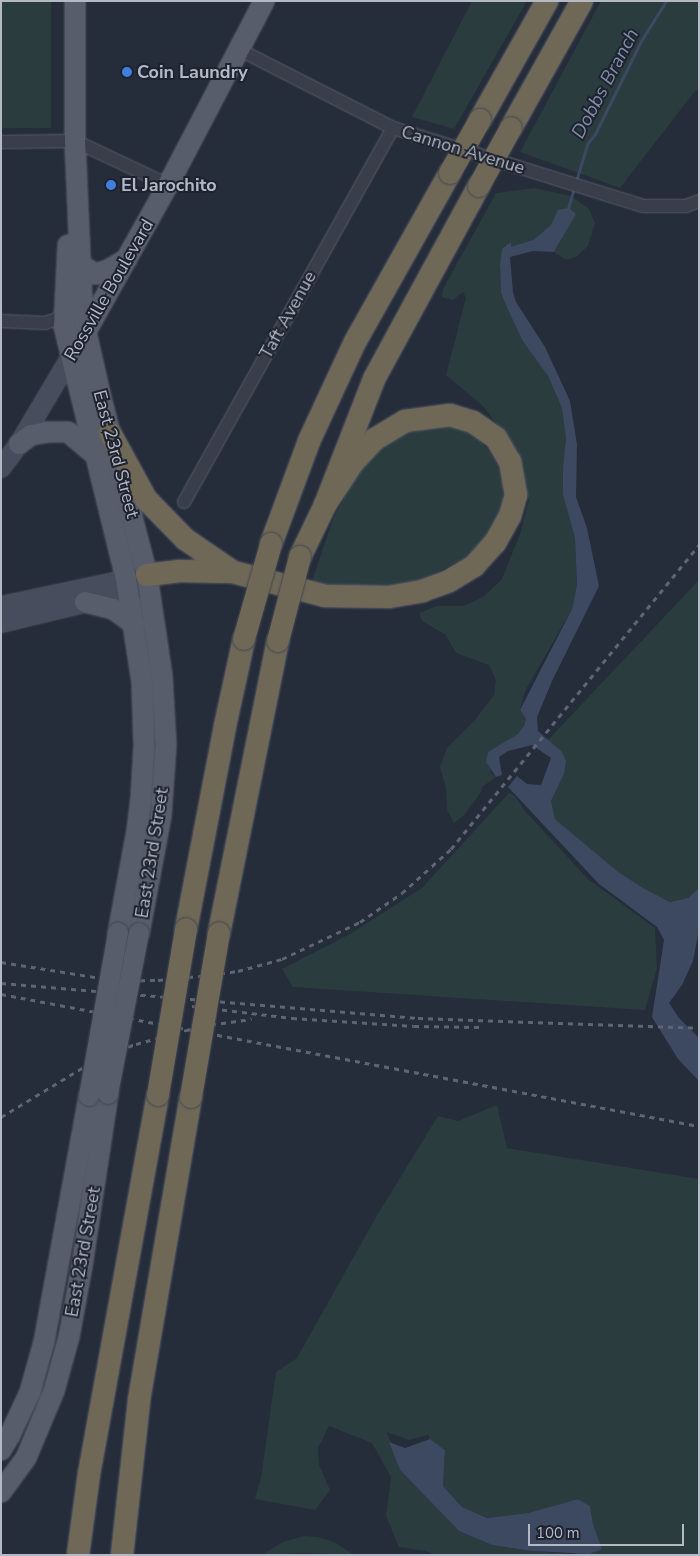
<!DOCTYPE html>
<style>
body{margin:0}
#map{position:relative;width:700px;height:1556px;overflow:hidden;background:#252c3a;font-family:"Nunito Sans",sans-serif}
div>[style]{position:absolute}
.green>*{inset:0;background:#2b3c3f;transform-origin:0 0}
.water>*{inset:0;background:#3d4861}
.stream>*{height:3px;margin:-1.5px;padding:0 1.5px;transform-origin:1.5px;border-radius:1.5px;background:#3d4861}
.roads{filter:drop-shadow(0 0 1px #575c68) drop-shadow(0 0 1px #575c68)}
.minor>*{height:12px;margin:-6px;padding:0 6px;transform-origin:6px;border-radius:6px;background:#393e4a}
.secondary>*{height:18px;margin:-9px;padding:0 9px;transform-origin:9px;border-radius:9px;background:#474d5d}
.primary>*{height:20px;margin:-10px;padding:0 10px;transform-origin:10px;border-radius:10px;background:#575d6a}
.motorway>*{height:22px;margin:-11px;padding:0 11px;transform-origin:11px;border-radius:11px;background:#6f6857}
.rail>*{height:3px;margin-top:-1.5px;transform-origin:0;background:repeating-linear-gradient(90deg,#5d6473 0 5px,transparent 0 10px)}
.bridges{filter:drop-shadow(0 0 1px #424753) drop-shadow(0 0 1px #424753)}
.primary-bridge>*{height:20px;margin:-10px;padding:0 10px;transform-origin:10px;border-radius:10px;background:#575d6a}
.motorway-bridge>*{height:22px;margin:-11px;padding:0 11px;transform-origin:11px;border-radius:11px;background:#6f6857}
.dots>*{width:14px;height:14px;translate:-50% -50%;box-sizing:border-box;border:2px solid #1e232f;border-radius:50%}
span{translate:-50% -50%;white-space:nowrap;text-align:center;line-height:1.15;-webkit-text-stroke:4px #1e232f;paint-order:stroke}
.poi-label{font-size:18px;color:#b4b9c6;font-weight:700}
.left{translate:0 -50%;text-align:left}
.street-label{font-size:18px;color:#b4b9c6}
.water-label{font-size:19px;color:#7f8daa;font-style:italic}
.frame{position:absolute;inset:0;border:2px solid #b4b9c6;pointer-events:none}
.scale{position:absolute;left:528px;top:1524px;width:156px;height:22px;box-sizing:border-box;border:2px solid #b4b9c6;border-top:0;padding-left:6px;font-size:15px;line-height:18px;white-space:nowrap;color:#b4b9c6;-webkit-text-stroke:4px #1e232f;paint-order:stroke}
</style>
<div id="map">
<div class="green">
<div style="left:1px;top:1px;width:50px;height:127px"></div>
<div style="clip-path:polygon(472px 1px,527px 1px,454px 129px,412px 117px)"></div>
<div style="clip-path:polygon(601px 1px,699px 1px,699px 90px,695px 91px,620px 188px,520px 152px)"></div>
<div style="clip-path:polygon(534px 188px,571px 196px,589px 209px,595px 223px,588px 246px,576px 257px,566px 260px,554px 252px,562px 239px,551px 225px,532px 241px,510px 248px,511px 243px,500px 265px,501px 293px,504px 301px,522px 340px,548px 376px,562px 408px,566px 439px,563px 466px,563px 495px,575px 538px,577px 586px,572px 609px,525px 691px,520px 710px,526px 719px,524px 726px,519px 734px,488px 752px,491px 773px,496px 777px,482px 787px,481px 792px,464px 815px,454px 823px,447px 810px,446px 788px,440px 767px,447px 748px,474px 721px,494px 695px,496px 680px,489px 665px,456px 653px,446px 635px,422px 621px,419px 613px,437px 606px,464px 606px,483px 597px,502px 579px,520px 534px,529px 500px,515px 448px,483px 406px,446px 375px,466px 298px,463px 292px,453px 300px,442px 297px,443px 289px,496px 193px)"></div>
<div style="clip-path:polygon(443px 424px,461px 429px,479px 440px,490px 452px,498px 466px,503px 485px,503px 502px,500px 514px,485px 538px,465px 558px,423px 579px,387px 587px,333px 587px,312px 581px,333px 519px,364px 462px,398px 435px,428px 425px)"></div>
<div style="clip-path:polygon(699px 580px,699px 888px,688px 898px,670px 902px,643px 888px,617px 871px,555px 819px,551px 801px,564px 774px,548px 740px)"></div>
<div style="clip-path:polygon(509px 793px,515px 796px,525px 811px,588px 879px,655px 928px,657px 968px,645px 1010px,293px 987px,282px 969px,350px 934px,422px 888px)"></div>
<div style="clip-path:polygon(evenodd,497px 1105px,507px 1148px,699px 1179px,699px 1555px,434px 1555px,426px 1551px,399px 1547px,386px 1516px,391px 1477px,372px 1443px,329px 1426px,318px 1448px,319px 1465px,330px 1490px,315px 1510px,255px 1499px,261px 1478px,276px 1372px,297px 1358px,376px 1217px,438px 1116px,458px 1121px,497px 1105px,387px 1432px,409px 1440px,428px 1435px,430px 1439px,445px 1450px,443px 1486px,462px 1507px,487px 1518px,528px 1513px,578px 1499px,590px 1506px,593px 1524px,602px 1549px,572px 1554px,532px 1551px,492px 1545px,459px 1531px,400px 1470px,387px 1432px)"></div>
<div style="clip-path:polygon(304px 1536px,318px 1537px,334px 1542px,354px 1555px,304px 1553px,261px 1555px,283px 1542px)"></div>
</div>
<div class="water">
<div style="clip-path:polygon(569px 208px,576px 214px,554px 252px,533px 251px,510px 257px,513px 292px,516px 302px,545px 347px,570px 401px,577px 444px,576px 497px,587px 528px,599px 586px,553px 679px,537px 717px,538px 731px,562px 752px,566px 761px,564px 774px,551px 801px,555px 819px,617px 871px,643px 888px,670px 902px,688px 898px,699px 888px,699px 930px,693px 961px,682px 985px,669px 1003px,679px 1018px,699px 1038px,699px 1081px,678px 1059px,652px 1017px,664px 940px,657px 927px,599px 884px,508px 787px,517px 776px,527px 784px,541px 785px,551px 758px,532px 745px,508px 751px,499px 757px,502px 775px,496px 777px,486px 762px,488px 752px,518px 734px,524px 726px,526px 719px,520px 710px,572px 609px,577px 585px,575px 538px,563px 495px,563px 466px,566px 439px,562px 408px,548px 376px,522px 340px,504px 301px,501px 293px,500px 265px,502px 249px,511px 242px,511px 248px,532px 241px,551px 225px,558px 210px)"></div>
<div style="clip-path:polygon(430px 1439px,445px 1450px,443px 1486px,462px 1507px,487px 1518px,528px 1513px,578px 1499px,590px 1506px,593px 1524px,602px 1549px,589px 1554px,532px 1551px,492px 1545px,459px 1531px,400px 1470px,389px 1442px,405px 1448px)"></div>
</div>
<div class="stream">
<div style="left:576px;top:181px;width:39px;rotate:-73deg"></div>
<div style="left:587px;top:144px;width:13px;rotate:-51deg"></div>
<div style="left:595px;top:134px;width:104px;rotate:-63.7deg"></div>
<div style="left:641px;top:41px;width:47px;rotate:-58deg"></div>
<div style="left:567px;top:212px;width:26px;rotate:-74deg"></div>
<div style="left:510px;top:248px;width:27px;rotate:-17deg"></div>
</div>
<div class="roads">
<div class="minor">
<div style="left:240px;top:50px;width:172px;rotate:27deg"></div>
<div style="left:393px;top:128px;width:262px;rotate:17.3deg"></div>
<div style="left:643px;top:206px;width:43px"></div>
<div style="left:686px;top:206px;width:14px;rotate:-21deg"></div>
<div style="left:1px;top:142px;width:74px;rotate:-0.8deg"></div>
<div style="left:75px;top:141px;width:103px;rotate:25.3deg"></div>
<div style="left:1px;top:321px;width:44px;rotate:2.6deg"></div>
<div style="left:45px;top:323px;width:19px;rotate:-18deg"></div>
<div style="left:184px;top:502px;width:428px;rotate:-60.8deg"></div>
</div>
<div class="secondary">
<div style="left:1px;top:468px;width:30px;rotate:-53deg"></div>
<div style="left:19px;top:444px;width:100px;rotate:-59.3deg"></div>
<div style="left:1px;top:606px;width:141px;rotate:-11.9deg"></div>
<div style="left:1px;top:623px;width:145px;rotate:-13.6deg"></div>
</div>
<div class="primary">
<div style="left:75px;top:1px;width:140px;rotate:90deg"></div>
<div style="left:75px;top:141px;width:159px;rotate:87.5deg"></div>
<div style="left:82px;top:300px;width:32px;rotate:83deg"></div>
<div style="left:86px;top:332px;width:68px;rotate:77.2deg"></div>
<div style="left:101px;top:398px;width:183px;rotate:75.4deg"></div>
<div style="left:147px;top:575px;width:101px;rotate:81.5deg"></div>
<div style="left:162px;top:675px;width:70px;rotate:86.7deg"></div>
<div style="left:166px;top:745px;width:71px;rotate:94deg"></div>
<div style="left:161px;top:816px;width:119px;rotate:100.6deg"></div>
<div style="left:68px;top:245px;width:81px;rotate:92.8deg"></div>
<div style="left:64px;top:326px;width:260px;rotate:76.2deg"></div>
<div style="left:126px;top:579px;width:104px;rotate:81.2deg"></div>
<div style="left:142px;top:682px;width:64px;rotate:88.2deg"></div>
<div style="left:144px;top:746px;width:52px;rotate:93.3deg"></div>
<div style="left:141px;top:798px;width:38px;rotate:97deg"></div>
<div style="left:136px;top:836px;width:99px;rotate:100.5deg"></div>
<div style="left:80px;top:264px;width:18px;rotate:34deg"></div>
<div style="left:95px;top:274px;width:14px;rotate:-17deg"></div>
<div style="left:108px;top:270px;width:22px;rotate:-30deg"></div>
<div style="left:84px;top:335px;width:172px;rotate:-60.8deg"></div>
<div style="left:168px;top:185px;width:208px;rotate:-62.4deg"></div>
<div style="left:19px;top:444px;width:15px;rotate:-37deg"></div>
<div style="left:31px;top:435px;width:17px;rotate:-10deg"></div>
<div style="left:48px;top:432px;width:20px"></div>
<div style="left:68px;top:432px;width:35px;rotate:40deg"></div>
<div style="left:85px;top:602px;width:29px;rotate:14deg"></div>
<div style="left:113px;top:609px;width:26px;rotate:36deg"></div>
<div style="left:1px;top:1450px;width:17px;rotate:-59deg"></div>
<div style="left:10px;top:1435px;width:47px;rotate:-65.1deg"></div>
<div style="left:30px;top:1392px;width:52px;rotate:-74.4deg"></div>
<div style="left:44px;top:1342px;width:250px;rotate:-79.6deg"></div>
<div style="left:1px;top:1492px;width:42px;rotate:-53.7deg"></div>
<div style="left:26px;top:1458px;width:73px;rotate:-67.3deg"></div>
<div style="left:54px;top:1391px;width:56px;rotate:-74.5deg"></div>
<div style="left:69px;top:1337px;width:72px;rotate:-79.6deg"></div>
<div style="left:82px;top:1266px;width:174px;rotate:-81.4deg"></div>
</div>
<div class="motorway">
<div style="left:480px;top:120px;width:137px;rotate:-60.6deg"></div>
<div style="left:511px;top:128px;width:145px;rotate:-60.8deg"></div>
<div style="left:110px;top:433px;width:75px;rotate:61.4deg"></div>
<div style="left:146px;top:499px;width:56px;rotate:45.7deg"></div>
<div style="left:185px;top:539px;width:58px;rotate:34.5deg"></div>
<div style="left:271px;top:544px;width:110px;rotate:-69.7deg"></div>
<div style="left:309px;top:441px;width:109px;rotate:-65.1deg"></div>
<div style="left:355px;top:342px;width:194px;rotate:-60.7deg"></div>
<div style="left:300px;top:557px;width:58px;rotate:-64.3deg"></div>
<div style="left:325px;top:505px;width:135px;rotate:-68.7deg"></div>
<div style="left:374px;top:379px;width:220px;rotate:-61.5deg"></div>
<div style="left:147px;top:575px;width:33px;rotate:-7deg"></div>
<div style="left:180px;top:571px;width:53px;rotate:1.1deg"></div>
<div style="left:233px;top:572px;width:95px;rotate:14.6deg"></div>
<div style="left:325px;top:596px;width:64px;rotate:0.9deg"></div>
<div style="left:389px;top:597px;width:34px;rotate:-10deg"></div>
<div style="left:422px;top:591px;width:29px;rotate:-20deg"></div>
<div style="left:449px;top:581px;width:29px;rotate:-31deg"></div>
<div style="left:474px;top:566px;width:31px;rotate:-48deg"></div>
<div style="left:495px;top:543px;width:31px;rotate:-61deg"></div>
<div style="left:510px;top:516px;width:22px;rotate:-74deg"></div>
<div style="left:516px;top:495px;width:34px;rotate:-100deg"></div>
<div style="left:510px;top:462px;width:28px;rotate:-120deg"></div>
<div style="left:496px;top:438px;width:28px;rotate:-145deg"></div>
<div style="left:473px;top:422px;width:24px;rotate:-163deg"></div>
<div style="left:450px;top:415px;width:45px;rotate:172.4deg"></div>
<div style="left:405px;top:421px;width:35px;rotate:149deg"></div>
<div style="left:375px;top:439px;width:34px;rotate:133deg"></div>
<div style="left:352px;top:464px;width:49px;rotate:123.4deg"></div>
<div style="left:186px;top:929px;width:207px;rotate:-79.1deg"></div>
<div style="left:225px;top:726px;width:89px;rotate:-77.7deg"></div>
<div style="left:219px;top:933px;width:298px;rotate:-78.6deg"></div>
<div style="left:78px;top:1555px;width:82px;rotate:-82.3deg"></div>
<div style="left:89px;top:1474px;width:385px;rotate:-79.7deg"></div>
<div style="left:122px;top:1555px;width:156px;rotate:-83.7deg"></div>
<div style="left:139px;top:1400px;width:307px;rotate:-80.3deg"></div>
</div>
</div>
<div class="rail">
<div style="left:1px;top:962px;width:121px;rotate:9.1deg"></div>
<div style="left:120px;top:981px;width:38px;rotate:-2deg"></div>
<div style="left:158px;top:980px;width:52px;rotate:-5.5deg"></div>
<div style="left:210px;top:975px;width:28px;rotate:-8deg"></div>
<div style="left:238px;top:971px;width:46px;rotate:-15.3deg"></div>
<div style="left:282px;top:959px;width:86px;rotate:-25.4deg"></div>
<div style="left:360px;top:922px;width:51px;rotate:-34.6deg"></div>
<div style="left:402px;top:893px;width:66px;rotate:-41.9deg"></div>
<div style="left:451px;top:849px;width:392px;rotate:-50.8deg"></div>
<div style="left:1px;top:983px;width:418px;rotate:4.8deg"></div>
<div style="left:418px;top:1018px;width:281px;rotate:2deg"></div>
<div style="left:1px;top:994px;width:710px;rotate:10.71deg"></div>
<div style="left:192px;top:1006px;width:101px;rotate:6.8deg"></div>
<div style="left:292px;top:1018px;width:122px;rotate:3.8deg"></div>
<div style="left:414px;top:1026px;width:65px;rotate:0.9deg"></div>
<div style="left:1px;top:1117px;width:116px;rotate:-31.2deg"></div>
<div style="left:100px;top:1057px;width:38px;rotate:-20deg"></div>
<div style="left:136px;top:1044px;width:67px;rotate:-15.5deg"></div>
<div style="left:201px;top:1026px;width:51px;rotate:-7.8deg"></div>
</div>
<div class="bridges">
<div class="primary-bridge">
<div style="left:108px;top:1094px;width:164px;rotate:-79.1deg"></div>
<div style="left:89px;top:1096px;width:166px;rotate:-79.9deg"></div>
</div>
<div class="motorway-bridge">
<div style="left:450px;top:173px;width:61px;rotate:-60.5deg"></div>
<div style="left:479px;top:186px;width:66px;rotate:-61.1deg"></div>
<div style="left:244px;top:639px;width:99px;rotate:-74.1deg"></div>
<div style="left:278px;top:641px;width:87px;rotate:-75.3deg"></div>
<div style="left:158px;top:1095px;width:168px;rotate:-80.4deg"></div>
<div style="left:191px;top:1097px;width:166px;rotate:-80.3deg"></div>
</div>
</div>
<div class="dots">
<div style="left:127px;top:72px;background:#3f7fe0"></div>
<div style="left:111px;top:185px;background:#3f7fe0"></div>
</div>
<div class="poi-label">
<span class="left" style="left:137px;top:72px">Coin Laundry</span>
<span class="left" style="left:121px;top:185px">El Jarochito</span>
</div>
<div class="street-label">
<span style="left:463px;top:150px;rotate:17deg">Cannon Avenue</span>
<span style="left:109px;top:290px;rotate:-60deg">Rossville Boulevard</span>
<span style="left:288px;top:315px;rotate:-61deg">Taft Avenue</span>
<span style="left:116px;top:454px;rotate:75deg">East 23rd Street</span>
<span style="left:152px;top:853px;rotate:-81deg">East 23rd Street</span>
<span style="left:83px;top:1252px;rotate:-80deg">East 23rd Street</span>
</div>
<div class="water-label">
<span style="left:606px;top:84px;rotate:-62deg">Dobbs Branch</span>
</div>
<div class="frame"></div>
<div class="scale">100 m</div>
</div>
